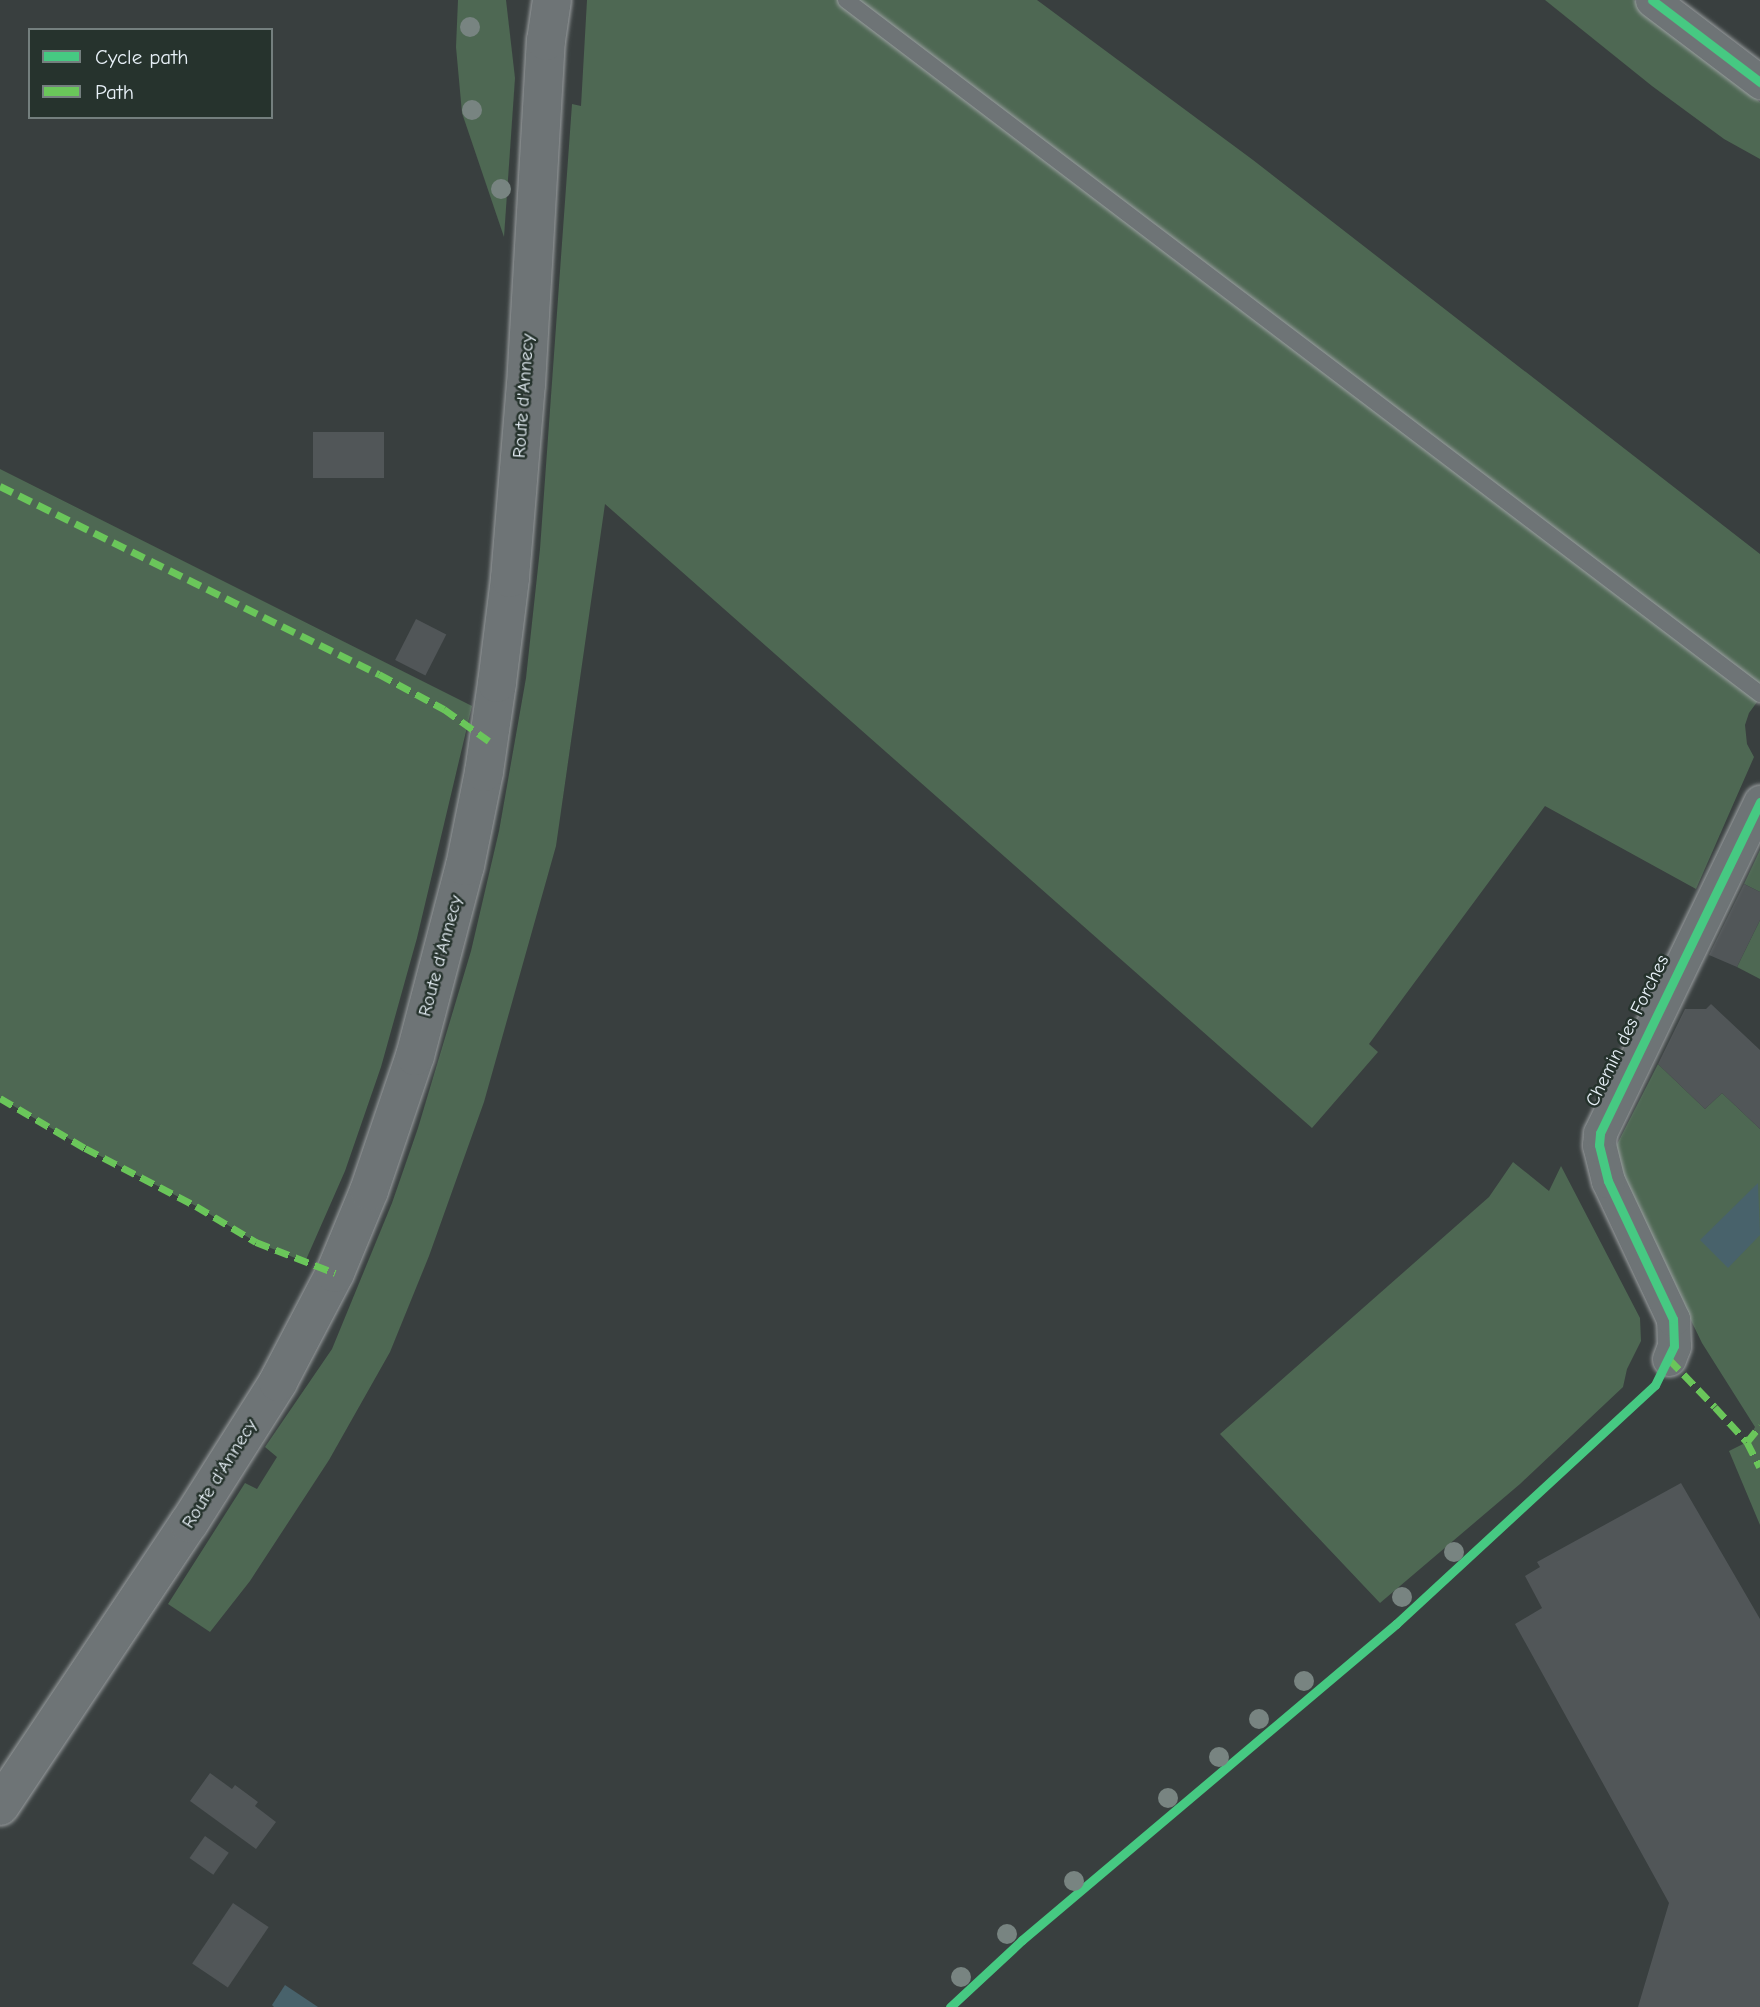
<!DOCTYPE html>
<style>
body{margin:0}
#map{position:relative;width:1760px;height:2007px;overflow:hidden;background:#393f3f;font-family:"Comic Neue",sans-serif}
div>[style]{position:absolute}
.green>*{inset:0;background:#4e6853}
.water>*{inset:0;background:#48626b}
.building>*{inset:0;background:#515658;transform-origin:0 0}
.roads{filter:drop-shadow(0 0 2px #9ca0a2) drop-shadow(0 0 2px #9ca0a2)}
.service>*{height:16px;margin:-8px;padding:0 8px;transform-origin:8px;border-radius:8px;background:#6e7476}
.minor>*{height:33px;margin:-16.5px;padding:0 16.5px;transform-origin:16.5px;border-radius:16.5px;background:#6e7476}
.secondary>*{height:38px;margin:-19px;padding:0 19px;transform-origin:19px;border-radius:19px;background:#6e7476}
.quiet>*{height:7px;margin-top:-3.5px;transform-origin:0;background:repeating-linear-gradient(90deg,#6ac65a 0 14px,transparent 0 21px)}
.cycleway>*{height:9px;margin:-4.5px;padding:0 4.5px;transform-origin:4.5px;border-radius:4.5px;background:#46c982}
.trees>*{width:20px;height:20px;margin:-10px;border-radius:50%;background:#788481}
span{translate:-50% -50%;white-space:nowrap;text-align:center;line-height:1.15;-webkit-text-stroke:5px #26332d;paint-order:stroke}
.street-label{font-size:19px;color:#e8f1f8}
.legend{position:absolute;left:28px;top:28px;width:245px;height:91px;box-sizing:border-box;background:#26332d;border:2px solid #747f7e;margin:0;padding:9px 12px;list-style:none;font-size:21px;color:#e8f1f8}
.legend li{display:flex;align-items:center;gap:14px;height:35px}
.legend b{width:35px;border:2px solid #747f7e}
</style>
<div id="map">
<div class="green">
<div style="clip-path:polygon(458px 0,506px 0,515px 78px,504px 237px,462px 113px,456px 47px)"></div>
<div style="clip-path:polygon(587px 0,1037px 0,1253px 160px,1760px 554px,1760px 698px,1749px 713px,1745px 725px,1747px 744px,1754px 757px,1696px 889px,1545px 806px,1369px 1044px,1378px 1052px,1312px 1128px,605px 504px,556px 846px,484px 1102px,429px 1256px,390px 1352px,329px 1460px,250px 1581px,210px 1632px,168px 1604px,245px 1483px,257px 1489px,277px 1457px,265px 1447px,332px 1349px,392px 1203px,418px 1128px,471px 951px,499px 831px,526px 678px,540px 549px,572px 104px,581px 106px)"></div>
<div style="clip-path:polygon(1545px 0,1634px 0,1760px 102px,1760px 159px,1724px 139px,1652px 86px)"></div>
<div style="clip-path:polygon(0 469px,472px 706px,417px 938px,381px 1067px,345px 1171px,305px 1262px,256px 1242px,196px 1206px,85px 1148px,0 1098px)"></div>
<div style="clip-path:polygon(1760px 850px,1760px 892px,1744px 884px)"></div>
<div style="clip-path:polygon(1760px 920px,1760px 979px,1737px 967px)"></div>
<div style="clip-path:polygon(1658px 1064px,1705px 1109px,1722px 1093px,1760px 1129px,1760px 1525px,1729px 1451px,1747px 1442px,1755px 1427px,1702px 1343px,1617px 1169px,1613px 1152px)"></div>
<div style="clip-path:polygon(1513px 1162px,1549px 1191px,1561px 1166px,1640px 1318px,1641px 1341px,1627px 1369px,1623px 1387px,1520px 1484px,1380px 1603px,1220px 1434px,1489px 1197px)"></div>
</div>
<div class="water">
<div style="clip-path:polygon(1758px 1183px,1760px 1235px,1728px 1268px,1700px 1240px)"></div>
<div style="clip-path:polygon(285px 1985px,318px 2007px,274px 2007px,272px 2005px)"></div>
</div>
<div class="building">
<div style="left:313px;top:432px;width:71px;height:46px"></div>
<div style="left:416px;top:619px;width:34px;height:46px;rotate:27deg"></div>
<div style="clip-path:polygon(1744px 884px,1760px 892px,1760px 920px,1737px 967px,1709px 955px)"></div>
<div style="clip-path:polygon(1711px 1004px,1760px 1050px,1760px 1129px,1722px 1093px,1705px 1109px,1658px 1064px,1685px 1009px,1706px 1009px)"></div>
<div style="clip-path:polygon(1681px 1483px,1760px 1619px,1760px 2007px,1638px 2007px,1669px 1903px,1515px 1624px,1542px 1608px,1525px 1576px,1540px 1567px,1537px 1562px)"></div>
<div style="clip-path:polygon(210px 1773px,232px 1789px,235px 1785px,258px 1802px,255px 1806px,276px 1822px,256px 1849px,190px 1801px)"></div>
<div style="left:205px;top:1836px;width:29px;height:27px;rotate:35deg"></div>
<div style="left:233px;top:1903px;width:43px;height:73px;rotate:34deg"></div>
</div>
<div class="roads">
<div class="service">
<div style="left:846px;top:0;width:1148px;rotate:37.21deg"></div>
</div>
<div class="minor">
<div style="left:1652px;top:0;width:136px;rotate:37.2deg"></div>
<div style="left:1669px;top:1359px;width:14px;rotate:-69deg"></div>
<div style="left:1674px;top:1346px;width:27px;rotate:-92deg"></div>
<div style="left:1673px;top:1319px;width:153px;rotate:-115.2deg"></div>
<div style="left:1608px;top:1181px;width:37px;rotate:-104deg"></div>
<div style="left:1599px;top:1145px;width:12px;rotate:-85deg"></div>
<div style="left:1600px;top:1133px;width:368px;rotate:-64.2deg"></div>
</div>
<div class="secondary">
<div style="left:0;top:1806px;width:340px;rotate:-56.3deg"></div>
<div style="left:189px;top:1523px;width:167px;rotate:-57.7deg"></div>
<div style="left:278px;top:1382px;width:123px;rotate:-62.4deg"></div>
<div style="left:335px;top:1273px;width:89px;rotate:-67.5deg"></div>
<div style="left:369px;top:1191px;width:143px;rotate:-71.2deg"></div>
<div style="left:415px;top:1056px;width:196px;rotate:-75.3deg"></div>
<div style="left:465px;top:866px;width:96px;rotate:-78.6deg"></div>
<div style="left:484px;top:772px;width:90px;rotate:-81.7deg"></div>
<div style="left:497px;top:683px;width:106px;rotate:-82.9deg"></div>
<div style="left:510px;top:578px;width:194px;rotate:-85.3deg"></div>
<div style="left:526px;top:385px;width:345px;rotate:-86.7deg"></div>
<div style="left:546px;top:41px;width:41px;rotate:-81.7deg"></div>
</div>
</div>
<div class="quiet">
<div style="left:0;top:486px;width:423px;rotate:26.4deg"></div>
<div style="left:379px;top:674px;width:74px;rotate:28.3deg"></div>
<div style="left:444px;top:709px;width:55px;rotate:35.4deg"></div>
<div style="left:0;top:1098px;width:99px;rotate:30.5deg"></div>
<div style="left:85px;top:1148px;width:125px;rotate:27.6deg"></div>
<div style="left:196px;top:1206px;width:70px;rotate:31deg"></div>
<div style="left:256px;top:1242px;width:85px;rotate:21.4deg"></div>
<div style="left:1666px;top:1365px;width:7px;rotate:-63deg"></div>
<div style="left:1669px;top:1359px;width:66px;rotate:46.2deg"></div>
<div style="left:1715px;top:1407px;width:47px;rotate:47.6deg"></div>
<div style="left:1747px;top:1442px;width:28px;rotate:63deg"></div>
<div style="left:1747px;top:1442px;width:21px;rotate:-51deg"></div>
</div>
<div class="cycleway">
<div style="left:1652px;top:0;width:136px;rotate:37.2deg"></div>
<div style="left:950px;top:2007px;width:98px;rotate:-42.9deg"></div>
<div style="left:1022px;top:1940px;width:490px;rotate:-40.2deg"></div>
<div style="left:1396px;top:1624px;width:352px;rotate:-42.7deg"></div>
<div style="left:1655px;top:1385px;width:43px;rotate:-64deg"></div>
<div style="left:1674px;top:1346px;width:27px;rotate:-92deg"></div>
<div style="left:1673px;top:1319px;width:153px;rotate:-115.2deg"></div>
<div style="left:1608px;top:1181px;width:37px;rotate:-104deg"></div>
<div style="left:1599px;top:1145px;width:12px;rotate:-85deg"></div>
<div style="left:1600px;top:1133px;width:368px;rotate:-64.2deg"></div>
</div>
<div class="trees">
<div style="left:470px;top:27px"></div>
<div style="left:472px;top:110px"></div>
<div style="left:501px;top:189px"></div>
<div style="left:1454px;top:1552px"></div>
<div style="left:1402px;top:1597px"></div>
<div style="left:1304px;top:1681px"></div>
<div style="left:1259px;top:1719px"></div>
<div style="left:1219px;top:1757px"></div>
<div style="left:1168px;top:1798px"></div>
<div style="left:1074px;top:1881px"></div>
<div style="left:1007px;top:1934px"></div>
<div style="left:961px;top:1977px"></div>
</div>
<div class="street-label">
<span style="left:524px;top:396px;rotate:-86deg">Route d'Annecy</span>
<span style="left:441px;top:956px;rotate:-75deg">Route d'Annecy</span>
<span style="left:1628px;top:1031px;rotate:-64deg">Chemin des Forches</span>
<span style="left:220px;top:1474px;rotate:-58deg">Route d'Annecy</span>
</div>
<ul class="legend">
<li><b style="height:9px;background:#46c982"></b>Cycle path</li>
<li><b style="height:9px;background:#6ac65a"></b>Path</li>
</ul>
</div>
